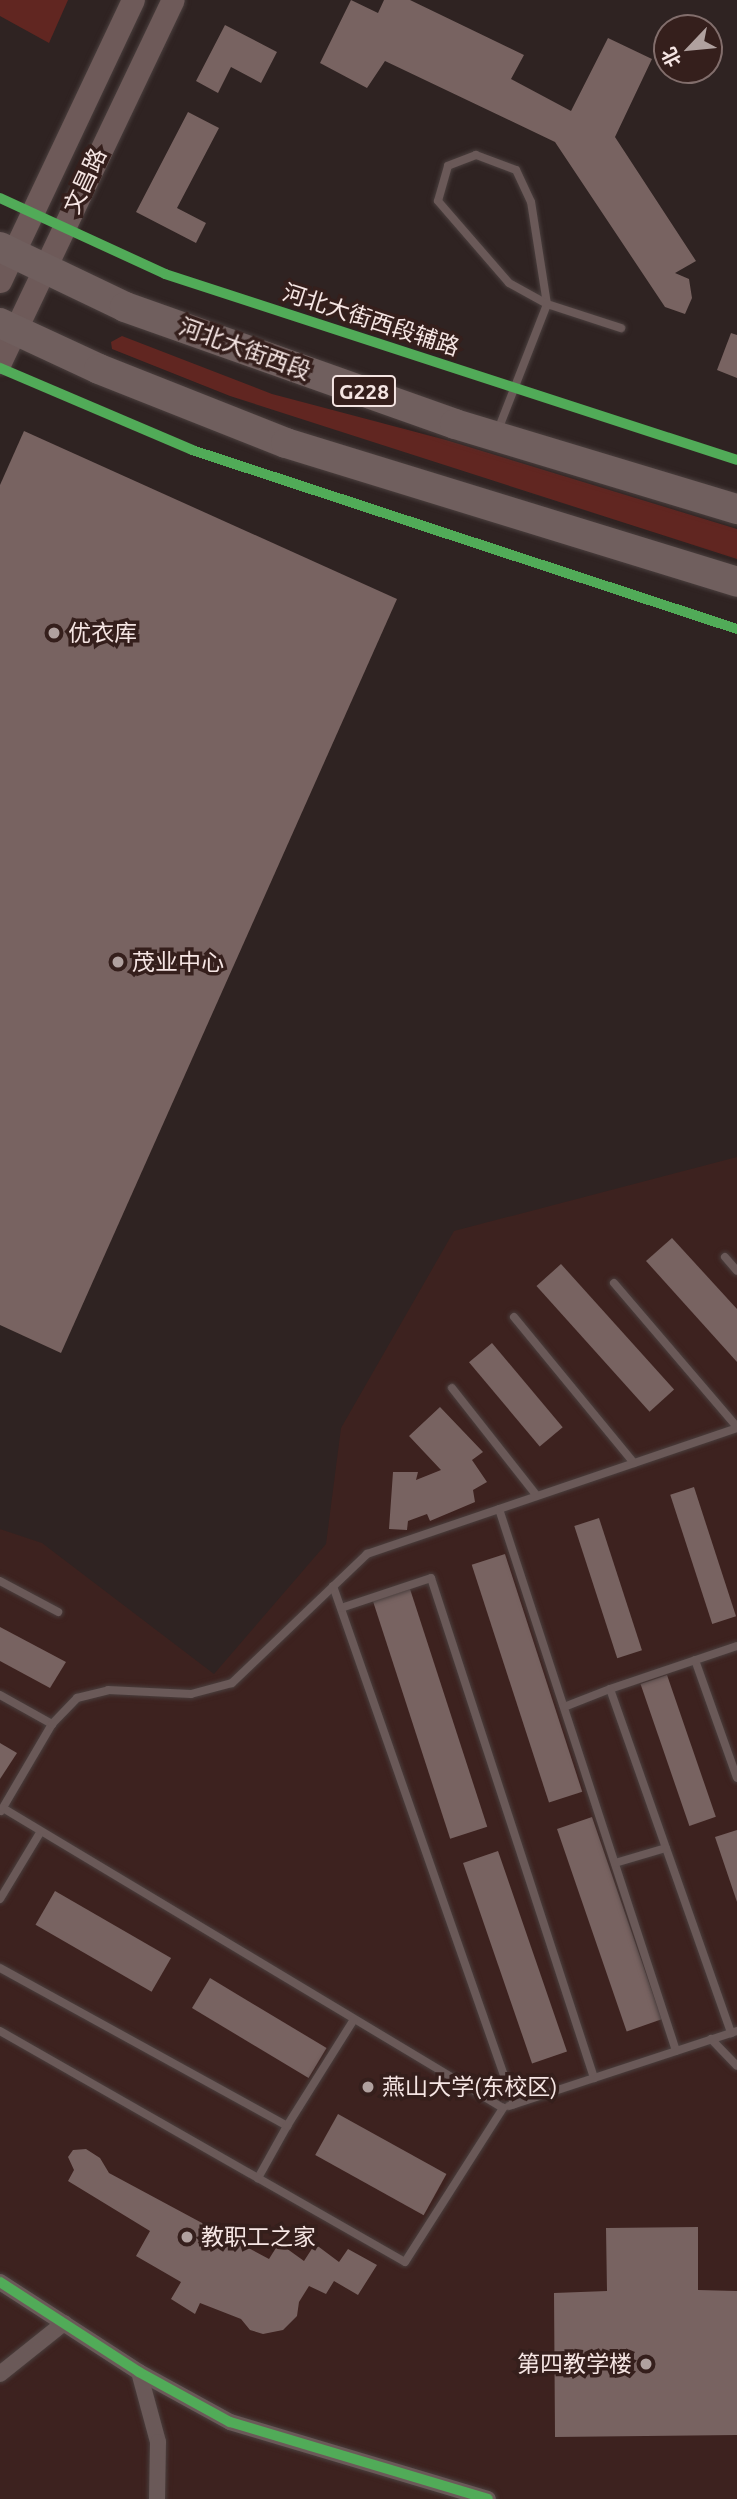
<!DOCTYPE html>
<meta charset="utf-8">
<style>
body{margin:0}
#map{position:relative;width:737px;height:2499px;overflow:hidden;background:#2f2322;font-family:Ubuntu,"Noto Sans SC",sans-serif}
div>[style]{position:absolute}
.built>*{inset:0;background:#3d221f}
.green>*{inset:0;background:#612621}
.building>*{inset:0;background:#786361;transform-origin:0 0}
.roads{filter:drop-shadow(0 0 2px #4a3f3e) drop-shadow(0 0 2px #4a3f3e)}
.lane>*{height:8px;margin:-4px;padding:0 4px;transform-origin:4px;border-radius:4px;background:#6a5958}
.street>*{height:16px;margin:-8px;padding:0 8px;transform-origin:8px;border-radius:8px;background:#6a5958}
.secondary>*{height:23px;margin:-11.5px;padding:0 11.5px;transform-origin:11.5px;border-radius:11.5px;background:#6e5a59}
.highway>*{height:30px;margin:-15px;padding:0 15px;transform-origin:15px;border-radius:15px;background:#705f5e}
.cycleway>*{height:10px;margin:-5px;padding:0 5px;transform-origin:5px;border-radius:5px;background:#51ab58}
.dots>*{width:19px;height:19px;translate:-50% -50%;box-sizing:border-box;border:4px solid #351f1c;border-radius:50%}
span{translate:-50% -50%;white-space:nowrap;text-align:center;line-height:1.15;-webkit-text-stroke:7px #351f1c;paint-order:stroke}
.shield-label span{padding:2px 5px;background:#351f1c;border:2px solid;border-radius:5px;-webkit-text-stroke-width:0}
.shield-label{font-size:21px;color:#f5e5e3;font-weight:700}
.street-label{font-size:23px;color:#f5e5e3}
.poi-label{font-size:23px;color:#f5e5e3}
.left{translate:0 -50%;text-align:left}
.right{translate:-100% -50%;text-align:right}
.north{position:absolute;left:653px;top:14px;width:70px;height:70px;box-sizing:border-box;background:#351f1c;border:2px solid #826e6c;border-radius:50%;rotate:244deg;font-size:19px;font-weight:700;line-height:28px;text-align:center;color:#f5e5e3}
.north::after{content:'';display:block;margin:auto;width:24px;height:32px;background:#b0a19f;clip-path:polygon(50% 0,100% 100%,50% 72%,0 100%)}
</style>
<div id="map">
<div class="built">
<div style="clip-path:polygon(737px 1157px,737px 2499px,0 2499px,0 1529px,42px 1543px,214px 1674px,326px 1544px,341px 1428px,454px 1231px)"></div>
</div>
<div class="green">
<div style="clip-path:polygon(0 0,68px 0,49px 43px,0 16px)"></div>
<div style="clip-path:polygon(122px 336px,272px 394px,446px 440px,737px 529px,737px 559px,230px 396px,112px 349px,111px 342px)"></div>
</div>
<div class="building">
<div style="clip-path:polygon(351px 0,378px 13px,384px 0,410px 0,524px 55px,511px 79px,571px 111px,608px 38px,652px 59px,615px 137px,696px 261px,675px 273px,689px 279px,692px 298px,685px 314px,665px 307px,555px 142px,385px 61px,367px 88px,320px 63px)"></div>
<div style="clip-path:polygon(225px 25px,277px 52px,261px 83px,231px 67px,218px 93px,196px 81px)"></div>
<div style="clip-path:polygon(188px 112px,219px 128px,177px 208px,206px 223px,196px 243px,136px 212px)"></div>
<div style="clip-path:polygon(731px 333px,737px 335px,737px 378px,717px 370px)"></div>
<div style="clip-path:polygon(24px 431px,397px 599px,61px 1353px,0 1325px,0 485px)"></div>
<div style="clip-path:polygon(672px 1238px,737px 1309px,737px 1362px,646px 1261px)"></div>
<div style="left:561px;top:1264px;width:169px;height:33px;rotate:48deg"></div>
<div style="left:492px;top:1343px;width:110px;height:30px;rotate:50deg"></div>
<div style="clip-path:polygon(440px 1407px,483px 1452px,472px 1460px,487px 1482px,473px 1490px,475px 1502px,430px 1521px,427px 1514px,408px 1521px,407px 1530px,389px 1529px,393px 1472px,418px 1472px,416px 1480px,441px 1470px,409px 1436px)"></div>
<div style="left:694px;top:1487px;width:136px;height:25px;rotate:72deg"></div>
<div style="left:599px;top:1518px;width:139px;height:26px;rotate:72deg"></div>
<div style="left:505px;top:1554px;width:250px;height:35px;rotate:72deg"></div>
<div style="left:410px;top:1589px;width:250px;height:39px;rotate:72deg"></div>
<div style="clip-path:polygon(0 1627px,66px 1662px,50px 1688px,0 1661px)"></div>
<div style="left:667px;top:1675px;width:150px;height:28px;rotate:71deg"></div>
<div style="clip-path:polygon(0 1743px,17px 1753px,0 1779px)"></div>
<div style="left:592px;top:1817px;width:214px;height:37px;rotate:71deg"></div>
<div style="clip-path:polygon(737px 1830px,737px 1902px,715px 1837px)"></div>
<div style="left:498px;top:1851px;width:212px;height:37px;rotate:71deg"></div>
<div style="left:55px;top:1891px;width:134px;height:39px;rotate:30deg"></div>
<div style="left:210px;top:1978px;width:136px;height:35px;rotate:31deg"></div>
<div style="left:338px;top:2114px;width:124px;height:47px;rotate:29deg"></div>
<div style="clip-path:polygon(86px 2149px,100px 2158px,109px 2173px,269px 2259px,279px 2243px,304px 2261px,315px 2244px,339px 2262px,348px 2249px,377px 2265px,358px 2295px,334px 2281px,326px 2294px,309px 2286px,299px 2302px,297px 2316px,283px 2330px,263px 2334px,250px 2330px,241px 2319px,200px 2303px,195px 2314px,171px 2299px,181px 2282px,136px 2256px,150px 2231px,68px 2181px,74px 2170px,68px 2157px,73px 2150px)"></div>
<div style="clip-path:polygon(698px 2227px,698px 2290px,737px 2291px,737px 2435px,555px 2437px,554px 2293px,607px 2291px,606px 2228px)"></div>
</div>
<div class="roads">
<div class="lane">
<div style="left:498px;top:430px;width:135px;rotate:-68.7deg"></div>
<div style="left:547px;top:304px;width:103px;rotate:-98.9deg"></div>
<div style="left:531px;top:202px;width:35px;rotate:-115deg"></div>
<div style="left:516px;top:170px;width:43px;rotate:-159.4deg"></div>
<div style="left:476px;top:155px;width:30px;rotate:159deg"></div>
<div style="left:448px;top:166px;width:36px;rotate:106deg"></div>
<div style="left:438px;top:201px;width:108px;rotate:49.1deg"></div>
<div style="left:509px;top:283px;width:43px;rotate:28.9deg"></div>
<div style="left:547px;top:304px;width:78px;rotate:18deg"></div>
<div style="left:725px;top:1257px;width:18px;rotate:49deg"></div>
<div style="left:614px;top:1283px;width:189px;rotate:49.5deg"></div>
<div style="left:514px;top:1317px;width:189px;rotate:50.6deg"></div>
<div style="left:452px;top:1388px;width:137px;rotate:51.8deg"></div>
<div style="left:499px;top:1509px;width:570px;rotate:71.91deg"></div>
<div style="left:0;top:1581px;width:66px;rotate:28.1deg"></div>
<div style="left:333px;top:1586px;width:549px;rotate:70.74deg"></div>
<div style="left:341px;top:1608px;width:95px;rotate:-18.4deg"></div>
<div style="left:431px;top:1578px;width:526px;rotate:71.94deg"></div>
<div style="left:695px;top:1660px;width:125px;rotate:70.4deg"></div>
<div style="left:610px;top:1689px;width:134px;rotate:-18.7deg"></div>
<div style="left:0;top:1695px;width:60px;rotate:29.1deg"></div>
<div style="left:564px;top:1707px;width:49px;rotate:-21.4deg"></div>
<div style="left:610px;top:1689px;width:365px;rotate:70.6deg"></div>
<div style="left:1px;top:1811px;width:101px;rotate:-59.6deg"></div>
<div style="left:52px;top:1724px;width:36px;rotate:-46deg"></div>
<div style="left:77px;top:1698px;width:32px;rotate:-14deg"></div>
<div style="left:108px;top:1690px;width:83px;rotate:2.8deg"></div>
<div style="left:191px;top:1694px;width:42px;rotate:-15deg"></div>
<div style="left:232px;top:1683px;width:187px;rotate:-43.7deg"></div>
<div style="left:367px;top:1554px;width:391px;rotate:-18.8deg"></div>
<div style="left:615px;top:1863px;width:53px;rotate:-16.4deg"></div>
<div style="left:0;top:1899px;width:79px;rotate:-58.9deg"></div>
<div style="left:0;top:1968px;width:328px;rotate:28.8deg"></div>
<div style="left:287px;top:2126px;width:60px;rotate:119.1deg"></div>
<div style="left:0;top:2031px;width:466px;rotate:29.7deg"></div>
<div style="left:405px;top:2262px;width:183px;rotate:-57.5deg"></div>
<div style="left:503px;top:2108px;width:583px;rotate:-149.04deg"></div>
<div style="left:711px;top:2039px;width:37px;rotate:46deg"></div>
<div style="left:509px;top:2106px;width:240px;rotate:-18.2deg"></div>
<div style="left:287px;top:2126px;width:126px;rotate:-57.9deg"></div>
</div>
<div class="street">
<div style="left:0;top:2282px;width:166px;rotate:32.9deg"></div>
<div style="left:139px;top:2372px;width:104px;rotate:28.8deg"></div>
<div style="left:230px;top:2422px;width:269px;rotate:16.6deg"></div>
<div style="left:139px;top:2372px;width:73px;rotate:74.8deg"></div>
<div style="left:158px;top:2442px;width:57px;rotate:91deg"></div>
<div style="left:0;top:2374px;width:82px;rotate:-38.6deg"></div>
</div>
<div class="secondary">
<div style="left:0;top:281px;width:311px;rotate:-64.7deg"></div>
<div style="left:0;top:362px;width:401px;rotate:-64.5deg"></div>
</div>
<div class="highway">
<div style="left:0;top:247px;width:139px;rotate:25.6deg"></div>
<div style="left:125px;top:307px;width:350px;rotate:19.5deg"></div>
<div style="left:455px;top:424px;width:295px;rotate:16.8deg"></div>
<div style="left:0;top:323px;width:109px;rotate:24.9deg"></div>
<div style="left:99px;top:369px;width:201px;rotate:21.6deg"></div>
<div style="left:286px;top:443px;width:472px;rotate:17.1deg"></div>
</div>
</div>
<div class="cycleway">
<div style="left:0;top:198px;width:182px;rotate:24.7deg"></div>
<div style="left:165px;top:274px;width:601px;rotate:18.01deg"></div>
<div style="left:0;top:368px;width:209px;rotate:23.1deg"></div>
<div style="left:192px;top:450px;width:574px;rotate:18.18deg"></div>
<div style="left:0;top:2282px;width:166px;rotate:32.9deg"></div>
<div style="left:139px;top:2372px;width:104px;rotate:28.8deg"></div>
<div style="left:230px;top:2422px;width:269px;rotate:16.6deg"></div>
</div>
<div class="dots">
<div style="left:54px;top:633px;background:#b0a19f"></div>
<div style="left:118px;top:962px;background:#b0a19f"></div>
<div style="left:368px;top:2087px;background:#b0a19f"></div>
<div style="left:187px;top:2237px;background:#b0a19f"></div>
<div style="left:646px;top:2364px;background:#b0a19f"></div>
</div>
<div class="shield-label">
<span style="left:364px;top:391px">G228</span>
</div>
<div class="street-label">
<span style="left:85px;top:181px;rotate:-65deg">文昌路</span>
<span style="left:371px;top:320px;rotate:18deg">河北大街西段辅路</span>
<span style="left:245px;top:349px;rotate:20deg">河北大街西段</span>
</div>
<div class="poi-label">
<span class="left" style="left:68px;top:633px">优衣库</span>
<span class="left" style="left:132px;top:962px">茂业中心</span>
<span class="left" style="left:382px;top:2087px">燕山大学(东校区)</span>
<span class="left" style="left:201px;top:2237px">教职工之家</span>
<span class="right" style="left:632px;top:2364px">第四教学楼</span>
</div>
<div class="north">北</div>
</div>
